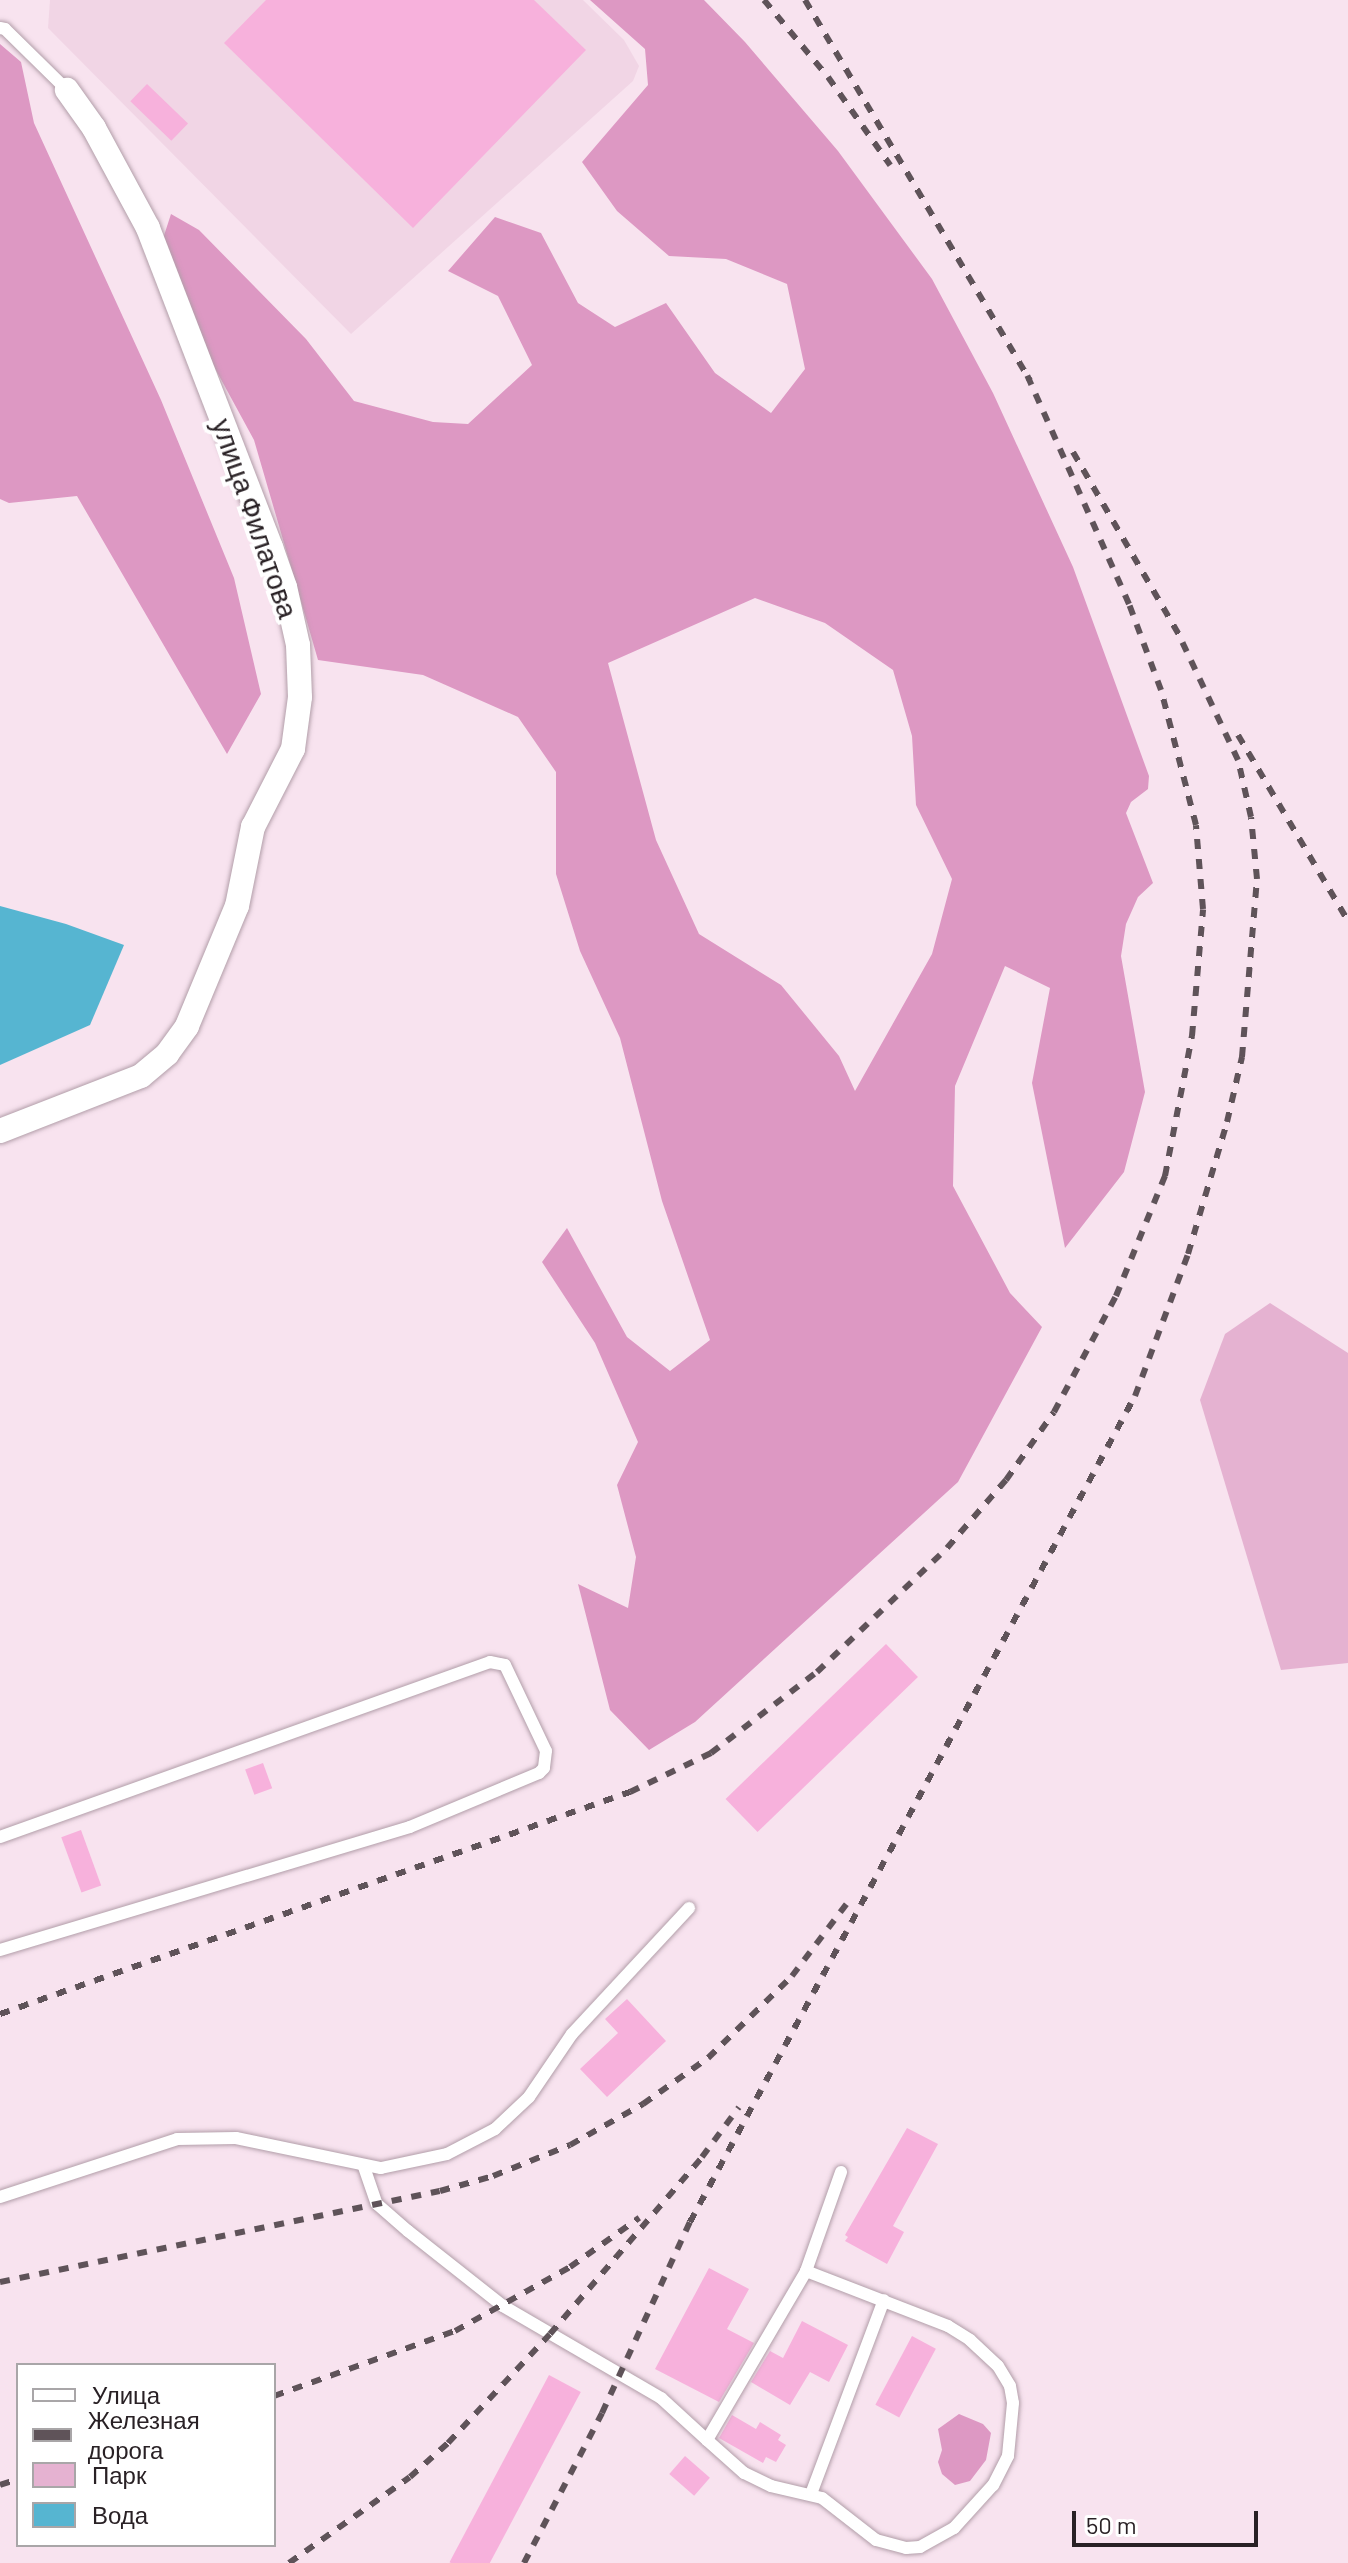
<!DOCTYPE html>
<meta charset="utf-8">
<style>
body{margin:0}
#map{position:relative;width:1348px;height:2563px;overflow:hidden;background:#f8e3ef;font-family:Barlow,sans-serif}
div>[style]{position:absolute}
.built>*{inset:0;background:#f1d5e5}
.green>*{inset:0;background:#e5b2d1}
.forest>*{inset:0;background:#dd98c3}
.water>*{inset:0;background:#56b5d1}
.building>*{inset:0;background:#f7b1dc;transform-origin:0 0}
.roads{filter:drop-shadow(0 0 2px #b29ea9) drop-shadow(0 0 2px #b29ea9)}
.lane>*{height:12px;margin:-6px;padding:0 6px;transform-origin:6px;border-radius:6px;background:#fff}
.street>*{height:24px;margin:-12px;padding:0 12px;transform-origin:12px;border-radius:12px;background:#fff}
.rail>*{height:6px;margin-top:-3px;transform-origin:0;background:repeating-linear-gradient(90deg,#5f5359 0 10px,transparent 0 20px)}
span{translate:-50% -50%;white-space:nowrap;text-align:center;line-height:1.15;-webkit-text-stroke:8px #fff;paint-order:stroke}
.street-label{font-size:28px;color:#292125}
.legend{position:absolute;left:16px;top:2363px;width:260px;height:184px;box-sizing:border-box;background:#fff;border:2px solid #a9a6a8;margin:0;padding:10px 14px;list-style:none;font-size:24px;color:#292125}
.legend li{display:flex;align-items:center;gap:16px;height:40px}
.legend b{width:40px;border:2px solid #a9a6a8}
.scale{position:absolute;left:1072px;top:2511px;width:186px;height:36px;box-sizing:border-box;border:4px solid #292125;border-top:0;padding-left:10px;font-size:24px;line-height:28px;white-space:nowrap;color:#292125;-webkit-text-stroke:6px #fff;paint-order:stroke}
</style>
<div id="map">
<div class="built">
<div style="clip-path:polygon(50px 0,583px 0,624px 40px,639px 66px,633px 81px,351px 334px,48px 28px)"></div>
</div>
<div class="green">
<div style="clip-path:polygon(1270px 1303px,1348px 1353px,1348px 1663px,1281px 1670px,1200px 1400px,1225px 1334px)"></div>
</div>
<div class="forest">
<div style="clip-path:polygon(evenodd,590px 0,704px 0,745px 42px,838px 151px,932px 279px,993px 393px,1073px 567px,1149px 776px,1148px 789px,1131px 802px,1126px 813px,1153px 883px,1138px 897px,1126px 924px,1121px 956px,1145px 1092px,1124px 1172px,1065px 1248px,1032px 1083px,1050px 988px,1005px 966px,955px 1086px,953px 1186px,1010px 1293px,1042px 1327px,958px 1482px,695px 1722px,649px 1750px,610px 1710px,578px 1584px,628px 1608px,636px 1557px,617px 1485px,638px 1442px,595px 1343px,542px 1262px,567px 1228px,627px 1337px,670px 1371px,710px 1340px,662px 1201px,620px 1038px,580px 951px,556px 874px,556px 772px,518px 717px,423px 675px,318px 660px,254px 440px,156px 260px,171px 214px,199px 230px,306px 339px,354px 401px,433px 422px,468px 424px,532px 365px,498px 296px,448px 271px,495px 217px,541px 233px,578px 303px,615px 327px,666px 303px,715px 373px,771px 413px,805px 369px,787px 284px,726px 259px,669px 256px,617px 211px,582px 162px,648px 85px,645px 49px,590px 0,755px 598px,825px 623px,893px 670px,912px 736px,916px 805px,952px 879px,932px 954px,855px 1091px,839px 1056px,781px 985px,699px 934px,656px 840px,608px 663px,755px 598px)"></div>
<div style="clip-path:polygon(0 44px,21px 62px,34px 123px,161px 400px,234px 578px,261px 694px,227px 754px,77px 496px,9px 503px,0 499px)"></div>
<div style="clip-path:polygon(959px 2414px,983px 2424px,991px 2433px,986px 2460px,970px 2481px,955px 2485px,942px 2474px,938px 2462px,942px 2450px,938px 2429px)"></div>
</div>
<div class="water">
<div style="clip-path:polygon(0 906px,66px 924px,124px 945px,90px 1025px,0 1065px)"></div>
</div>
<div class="building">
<div style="clip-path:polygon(266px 0,534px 0,586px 50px,413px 228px,224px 43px)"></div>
<div style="left:147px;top:84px;width:57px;height:24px;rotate:44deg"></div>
<div style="left:886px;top:1644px;width:46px;height:223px;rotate:46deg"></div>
<div style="left:263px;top:1763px;width:27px;height:19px;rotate:70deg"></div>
<div style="left:81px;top:1830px;width:59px;height:21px;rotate:70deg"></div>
<div style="clip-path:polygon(627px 1999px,666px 2041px,607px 2097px,580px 2069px,618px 2033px,605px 2019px)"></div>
<div style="clip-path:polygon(907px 2128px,938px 2144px,893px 2226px,904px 2232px,887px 2264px,845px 2241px,848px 2237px,845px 2235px)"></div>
<div style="clip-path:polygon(709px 2268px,749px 2289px,727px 2329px,754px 2343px,719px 2402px,655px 2369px)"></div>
<div style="clip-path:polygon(802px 2321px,848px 2345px,829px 2382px,810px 2372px,790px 2405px,751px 2382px,770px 2351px,783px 2358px)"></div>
<div style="left:912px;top:2336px;width:27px;height:78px;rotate:28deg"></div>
<div style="left:549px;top:2375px;width:36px;height:212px;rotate:28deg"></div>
<div style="clip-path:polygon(732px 2415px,756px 2429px,760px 2422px,781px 2435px,778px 2440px,786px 2445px,776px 2462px,766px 2457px,763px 2463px,719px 2438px)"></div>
<div style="left:685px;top:2456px;width:33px;height:24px;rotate:41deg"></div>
</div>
<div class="roads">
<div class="lane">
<div style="left:0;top:28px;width:5px;rotate:11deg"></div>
<div style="left:5px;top:29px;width:87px;rotate:44.5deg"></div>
<div style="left:0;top:1837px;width:520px;rotate:-19.65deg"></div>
<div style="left:490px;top:1662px;width:15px;rotate:11deg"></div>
<div style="left:505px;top:1665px;width:95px;rotate:64.5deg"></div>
<div style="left:546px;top:1751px;width:17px;rotate:97deg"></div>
<div style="left:544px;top:1768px;width:7px;rotate:135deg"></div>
<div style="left:539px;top:1773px;width:140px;rotate:157.3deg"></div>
<div style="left:410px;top:1827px;width:428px;rotate:163.3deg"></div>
<div style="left:364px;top:2167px;width:39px;rotate:71deg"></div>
<div style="left:377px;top:2204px;width:41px;rotate:41.1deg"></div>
<div style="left:408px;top:2231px;width:121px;rotate:38.3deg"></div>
<div style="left:503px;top:2306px;width:183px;rotate:30.2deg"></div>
<div style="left:661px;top:2398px;width:62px;rotate:42.4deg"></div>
<div style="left:707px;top:2440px;width:196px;rotate:-59.6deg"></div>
<div style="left:806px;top:2271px;width:152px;rotate:21.2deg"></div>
<div style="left:948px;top:2326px;width:26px;rotate:32deg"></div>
<div style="left:970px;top:2340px;width:38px;rotate:43deg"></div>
<div style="left:998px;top:2366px;width:23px;rotate:59deg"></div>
<div style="left:1010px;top:2386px;width:17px;rotate:80deg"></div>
<div style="left:1013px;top:2403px;width:53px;rotate:95.4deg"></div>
<div style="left:1008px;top:2456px;width:33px;rotate:117deg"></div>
<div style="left:993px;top:2485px;width:58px;rotate:132.2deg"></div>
<div style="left:954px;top:2528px;width:39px;rotate:151deg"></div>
<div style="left:920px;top:2547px;width:14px;rotate:176deg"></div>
<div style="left:906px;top:2548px;width:31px;rotate:-165deg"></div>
<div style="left:876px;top:2540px;width:68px;rotate:-142.1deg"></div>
<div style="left:822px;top:2498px;width:52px;rotate:-166.8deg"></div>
<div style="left:771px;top:2486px;width:30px;rotate:-154deg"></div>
<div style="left:744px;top:2473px;width:50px;rotate:-138.3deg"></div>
<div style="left:0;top:2197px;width:186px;rotate:-18.1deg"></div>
<div style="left:177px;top:2139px;width:59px;rotate:-1deg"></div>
<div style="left:236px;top:2138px;width:148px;rotate:11.7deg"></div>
<div style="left:381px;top:2168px;width:67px;rotate:-12deg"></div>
<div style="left:447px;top:2154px;width:54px;rotate:-27.5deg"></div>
<div style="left:495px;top:2129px;width:47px;rotate:-43.3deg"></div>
<div style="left:529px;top:2097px;width:76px;rotate:-55.7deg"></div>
<div style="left:572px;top:2034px;width:172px;rotate:-47.1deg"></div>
<div style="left:806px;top:2271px;width:105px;rotate:-70.5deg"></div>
<div style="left:811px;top:2494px;width:207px;rotate:-69.4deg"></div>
</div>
<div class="street">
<div style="left:0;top:1131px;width:151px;rotate:-21.3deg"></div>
<div style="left:141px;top:1076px;width:34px;rotate:-40deg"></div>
<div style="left:167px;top:1054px;width:34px;rotate:-54deg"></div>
<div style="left:187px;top:1026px;width:130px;rotate:-67.4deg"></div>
<div style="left:237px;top:906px;width:81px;rotate:-78.6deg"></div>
<div style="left:253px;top:827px;width:88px;rotate:-62.9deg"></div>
<div style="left:293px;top:749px;width:52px;rotate:-82.3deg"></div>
<div style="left:300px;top:697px;width:52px;rotate:-92.2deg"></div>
<div style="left:298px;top:645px;width:59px;rotate:-102.6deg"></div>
<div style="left:285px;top:587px;width:42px;rotate:-109.3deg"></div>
<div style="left:271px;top:547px;width:342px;rotate:-111.1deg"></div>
<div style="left:148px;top:228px;width:114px;rotate:-118.4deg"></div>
<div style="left:94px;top:128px;width:47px;rotate:-125.4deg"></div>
</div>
</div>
<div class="rail">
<div style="left:764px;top:0;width:100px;rotate:50.3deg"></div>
<div style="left:828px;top:77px;width:108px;rotate:54.8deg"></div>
<div style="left:805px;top:0;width:442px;rotate:59.4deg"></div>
<div style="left:1073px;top:452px;width:220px;rotate:59.9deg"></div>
<div style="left:1238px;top:735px;width:216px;rotate:59.4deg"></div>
<div style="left:0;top:2014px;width:668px;rotate:-19.41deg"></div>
<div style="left:630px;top:1792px;width:90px;rotate:-25.7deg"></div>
<div style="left:711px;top:1753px;width:133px;rotate:-37.4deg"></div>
<div style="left:817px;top:1672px;width:180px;rotate:-43.6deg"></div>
<div style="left:947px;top:1548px;width:90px;rotate:-49.1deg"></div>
<div style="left:1006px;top:1480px;width:83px;rotate:-54.8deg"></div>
<div style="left:1054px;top:1412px;width:132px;rotate:-61.9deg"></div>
<div style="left:1116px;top:1296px;width:130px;rotate:-67.8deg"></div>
<div style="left:1165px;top:1176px;width:143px;rotate:-79.1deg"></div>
<div style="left:1192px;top:1036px;width:127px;rotate:-85deg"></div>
<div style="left:1203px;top:909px;width:84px;rotate:-94.8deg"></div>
<div style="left:1196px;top:825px;width:139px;rotate:-104.5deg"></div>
<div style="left:1161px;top:690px;width:92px;rotate:-110.4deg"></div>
<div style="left:1129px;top:604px;width:256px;rotate:-114deg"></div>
<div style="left:0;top:2282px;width:449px;rotate:-11.7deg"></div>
<div style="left:440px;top:2191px;width:55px;rotate:-15.8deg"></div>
<div style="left:493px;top:2176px;width:83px;rotate:-21.9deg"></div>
<div style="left:570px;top:2145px;width:84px;rotate:-29.3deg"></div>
<div style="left:643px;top:2104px;width:80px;rotate:-35.3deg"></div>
<div style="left:708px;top:2058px;width:117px;rotate:-44.3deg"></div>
<div style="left:792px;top:1976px;width:98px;rotate:-52.9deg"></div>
<div style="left:274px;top:2396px;width:192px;rotate:-19.8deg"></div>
<div style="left:455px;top:2331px;width:132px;rotate:-29.1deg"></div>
<div style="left:570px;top:2267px;width:85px;rotate:-35.4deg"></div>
<div style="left:0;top:2485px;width:19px;rotate:-18deg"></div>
<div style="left:289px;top:2563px;width:148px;rotate:-35.4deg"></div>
<div style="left:410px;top:2477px;width:51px;rotate:-41.8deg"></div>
<div style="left:448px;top:2443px;width:149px;rotate:-46.9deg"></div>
<div style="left:550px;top:2334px;width:233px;rotate:-49.3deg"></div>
<div style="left:702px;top:2157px;width:62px;rotate:-53.5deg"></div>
<div style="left:524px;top:2563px;width:169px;rotate:-62.5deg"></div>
<div style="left:602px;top:2413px;width:210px;rotate:-65.3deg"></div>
<div style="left:690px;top:2222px;width:938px;rotate:-61.69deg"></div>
<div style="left:1135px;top:1396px;width:152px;rotate:-69.5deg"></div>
<div style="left:1188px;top:1254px;width:138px;rotate:-73.5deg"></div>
<div style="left:1227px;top:1122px;width:67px;rotate:-77deg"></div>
<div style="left:1242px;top:1057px;width:179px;rotate:-85.2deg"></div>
<div style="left:1257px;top:879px;width:62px;rotate:-95.5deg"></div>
<div style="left:1251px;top:817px;width:58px;rotate:-102.8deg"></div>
<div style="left:1238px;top:760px;width:138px;rotate:-115.3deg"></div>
</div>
<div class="street-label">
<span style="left:256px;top:518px;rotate:71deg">улица Филатова</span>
</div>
<ul class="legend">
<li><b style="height:10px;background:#fff"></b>Улица</li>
<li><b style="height:10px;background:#5f5359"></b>Железная дорога</li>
<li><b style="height:22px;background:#e5b2d1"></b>Парк</li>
<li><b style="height:22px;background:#56b5d1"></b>Вода</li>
</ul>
<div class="scale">50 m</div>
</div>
